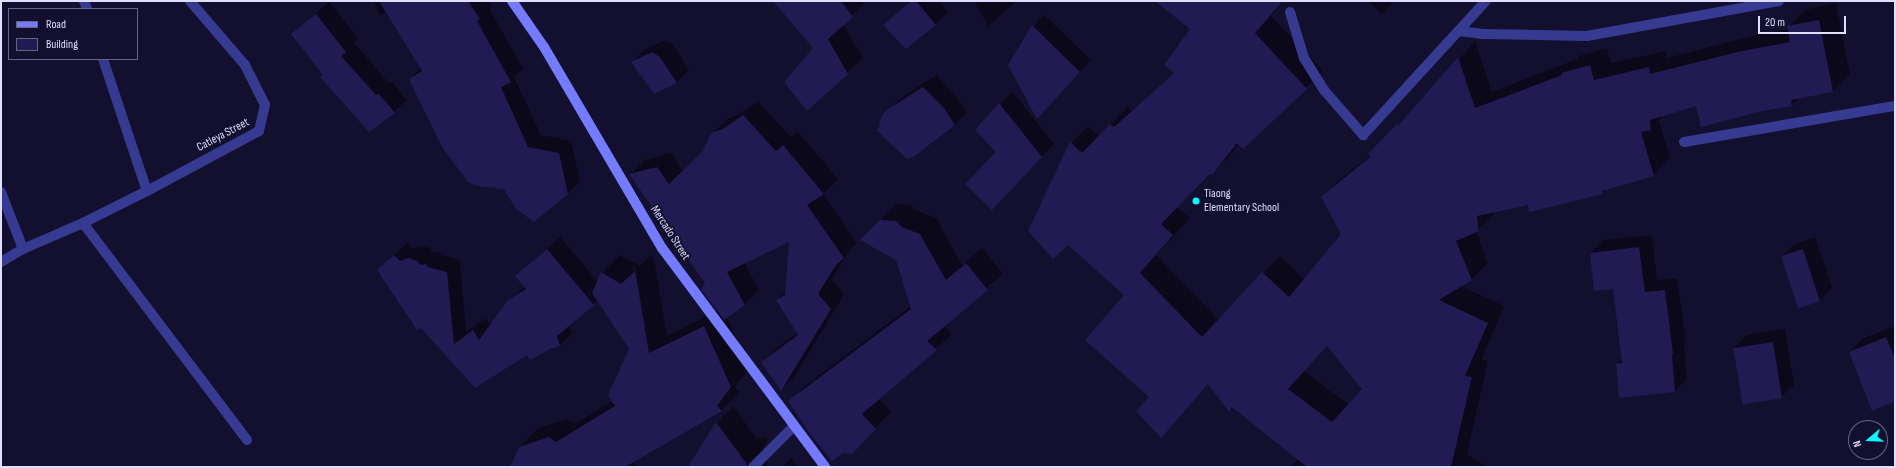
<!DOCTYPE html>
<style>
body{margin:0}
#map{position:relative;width:1896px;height:468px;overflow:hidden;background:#13102f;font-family:"Sofia Sans Condensed",sans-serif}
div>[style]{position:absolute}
.shadow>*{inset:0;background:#0007}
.building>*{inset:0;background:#221a52;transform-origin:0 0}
.lane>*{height:10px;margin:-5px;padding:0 5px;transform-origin:5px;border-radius:5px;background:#373a91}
.street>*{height:10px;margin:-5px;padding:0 5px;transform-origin:5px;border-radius:5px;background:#373a91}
.secondary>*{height:10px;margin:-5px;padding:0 5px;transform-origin:5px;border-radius:5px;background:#757bff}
.dots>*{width:11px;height:11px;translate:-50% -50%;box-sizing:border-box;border:2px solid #13102f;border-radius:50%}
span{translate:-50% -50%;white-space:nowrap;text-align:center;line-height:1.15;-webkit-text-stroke:4px #13102f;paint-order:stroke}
.street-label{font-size:12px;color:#dfdeff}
.poi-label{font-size:12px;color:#dfdeff}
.left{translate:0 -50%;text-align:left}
.frame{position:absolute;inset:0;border:2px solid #dfdeff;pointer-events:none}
.legend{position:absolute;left:8px;top:8px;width:130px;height:52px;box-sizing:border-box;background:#13102f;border:1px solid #656282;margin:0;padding:5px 7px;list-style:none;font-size:12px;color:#dfdeff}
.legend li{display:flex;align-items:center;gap:8px;height:20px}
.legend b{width:20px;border:1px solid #656282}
.north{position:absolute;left:1848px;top:420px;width:40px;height:40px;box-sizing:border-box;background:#13102f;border:1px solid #656282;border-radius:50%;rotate:251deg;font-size:11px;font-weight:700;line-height:16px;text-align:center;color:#dfdeff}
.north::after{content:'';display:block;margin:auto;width:14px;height:18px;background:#0af7ff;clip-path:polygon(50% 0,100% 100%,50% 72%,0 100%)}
.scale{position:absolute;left:1758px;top:16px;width:88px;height:18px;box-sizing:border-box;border:2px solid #dfdeff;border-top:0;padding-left:5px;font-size:12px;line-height:14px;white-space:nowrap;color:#dfdeff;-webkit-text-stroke:3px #13102f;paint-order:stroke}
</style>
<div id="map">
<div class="shadow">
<div style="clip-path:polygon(374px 1px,488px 1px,492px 6px,489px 8px,523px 69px,514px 77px,541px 135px,571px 141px,580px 181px,568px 193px,505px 188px,410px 79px,421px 67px,386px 11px,380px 16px)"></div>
<div style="clip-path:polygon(774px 1px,867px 1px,843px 24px,863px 58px,807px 110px,814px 48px)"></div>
<div style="clip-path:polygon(910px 1px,939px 1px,948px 12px,935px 24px,885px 25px)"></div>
<div style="clip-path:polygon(974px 1px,1017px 1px,988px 26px)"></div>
<div style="clip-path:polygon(evenodd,1157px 1px,1284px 1px,1271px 16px,1323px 71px,1243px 148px,1239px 144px,1229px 157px,1177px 207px,1190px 218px,1156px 255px,1219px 320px,1280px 256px,1305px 280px,1342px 234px,1322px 198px,1339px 180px,1371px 155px,1370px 154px,1415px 109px,1475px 41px,1492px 92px,1577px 59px,1579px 56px,1607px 48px,1611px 63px,1666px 51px,1667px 58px,1760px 34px,1788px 29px,1788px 27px,1805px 10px,1836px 3px,1850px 74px,1833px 91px,1800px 97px,1792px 105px,1696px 105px,1665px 114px,1659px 120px,1670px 158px,1653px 175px,1606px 189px,1602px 193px,1529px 203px,1495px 211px,1495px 213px,1476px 231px,1488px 263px,1471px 280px,1461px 286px,1504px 306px,1482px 359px,1488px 361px,1467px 454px,1487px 467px,1291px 467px,1298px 459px,1234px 406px,1229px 411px,1209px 383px,1161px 436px,1125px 295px,1068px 243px,1029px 231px,1071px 143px,1088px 126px,1099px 136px,1128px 107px,1132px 111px,1175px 72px,1192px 29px,1157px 1px,1328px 345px,1364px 389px,1349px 405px,1304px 371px,1328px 345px)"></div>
<div style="clip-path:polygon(1368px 1px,1395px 1px,1382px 14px)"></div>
<div style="clip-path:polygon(329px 2px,358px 38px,354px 43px,389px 83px,392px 82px,407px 100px,394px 112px,324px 74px,293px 34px)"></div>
<div style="clip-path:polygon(1044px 15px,1091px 60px,1048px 106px,1033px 26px)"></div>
<div style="clip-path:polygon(665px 40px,673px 45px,689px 70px,676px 83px,632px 63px,644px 50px)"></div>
<div style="clip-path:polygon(936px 75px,956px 96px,967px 112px,955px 125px,881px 126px,883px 116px,901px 98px)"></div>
<div style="clip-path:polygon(1012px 91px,1054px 144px,1004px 196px,997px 152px,1000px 104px)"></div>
<div style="clip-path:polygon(evenodd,758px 102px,791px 137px,798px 132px,838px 179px,823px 194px,857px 243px,849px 251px,832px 280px,844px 295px,795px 376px,781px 390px,762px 362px,776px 348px,798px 333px,777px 300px,786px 291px,790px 240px,744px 262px,759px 290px,744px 305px,727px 317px,749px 368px,735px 387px,740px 392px,722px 410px,633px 461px,638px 467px,514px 467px,520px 447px,538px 428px,567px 419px,575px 424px,613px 401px,630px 349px,598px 299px,569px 324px,572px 333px,560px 345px,528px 353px,475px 387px,391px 258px,407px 243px,413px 249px,421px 246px,430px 248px,433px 253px,439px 252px,441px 255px,460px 260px,466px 332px,486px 318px,491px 326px,508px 302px,525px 286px,516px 276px,560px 237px,598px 282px,602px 273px,620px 255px,640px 266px,653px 254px,667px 336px,718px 310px,706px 283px,631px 174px,645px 160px,671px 153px,683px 171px,704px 151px,712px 134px,727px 119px,738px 115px,758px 102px,633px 266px,635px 266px,645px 327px,643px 325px,633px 266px)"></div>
<div style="clip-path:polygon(896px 204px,912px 206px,917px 211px,936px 218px,962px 265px,982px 248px,1003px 274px,944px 326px,952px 334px,879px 399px,891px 412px,851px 452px,789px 402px,805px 386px,911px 306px,897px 259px,880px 220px)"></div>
<div style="clip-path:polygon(1652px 235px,1657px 280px,1677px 278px,1686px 341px,1684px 342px,1687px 379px,1675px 391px,1617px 364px,1622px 358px,1614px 288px,1591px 253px,1603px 240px)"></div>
<div style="clip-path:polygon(1815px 237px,1832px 287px,1820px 300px,1800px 306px,1782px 256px,1795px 244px)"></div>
<div style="clip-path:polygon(1895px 326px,1895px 400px,1850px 352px,1862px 339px)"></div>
<div style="clip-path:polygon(1785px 329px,1794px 385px,1781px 397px,1734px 348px,1747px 335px)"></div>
<div style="clip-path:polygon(733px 406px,757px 439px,767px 437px,767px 442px,763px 448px,763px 452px,767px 456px,767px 467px,689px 467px,717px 423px)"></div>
<div style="clip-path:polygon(791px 458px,799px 467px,782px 467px)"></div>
</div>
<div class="building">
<div style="clip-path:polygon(379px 1px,468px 1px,480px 19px,477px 21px,511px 82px,501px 87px,528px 147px,559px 153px,568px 194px,534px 222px,516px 209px,504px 189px,478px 186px,468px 182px,442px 147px,409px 79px,422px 71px)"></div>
<div style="clip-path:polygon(773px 1px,841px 1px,853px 17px,828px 39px,848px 74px,807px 111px,784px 82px,813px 48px)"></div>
<div style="clip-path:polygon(911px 1px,916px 1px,936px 25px,906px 49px,883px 25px)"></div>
<div style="clip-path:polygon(evenodd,1155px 1px,1283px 1px,1255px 33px,1307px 89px,1243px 149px,1237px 143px,1212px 175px,1210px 174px,1161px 224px,1173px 235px,1140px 273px,1202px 337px,1262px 272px,1289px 297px,1341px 234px,1321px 197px,1371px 156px,1368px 154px,1397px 124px,1398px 126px,1458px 57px,1475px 108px,1562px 75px,1561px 73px,1590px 65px,1594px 80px,1649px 67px,1650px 74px,1742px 51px,1790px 42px,1787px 26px,1819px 20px,1833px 92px,1791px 100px,1792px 106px,1758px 112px,1701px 127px,1696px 106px,1650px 120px,1651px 130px,1641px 132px,1654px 176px,1602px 191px,1603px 194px,1529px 212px,1528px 205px,1477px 216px,1479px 231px,1456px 241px,1472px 280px,1439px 300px,1488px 323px,1465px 376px,1472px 377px,1451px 467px,1307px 467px,1232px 407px,1229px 412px,1208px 384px,1161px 438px,1136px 411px,1149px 397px,1085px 340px,1124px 295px,1068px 245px,1053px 259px,1028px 231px,1070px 142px,1082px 153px,1110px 124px,1114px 127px,1174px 73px,1164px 65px,1190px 29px,1155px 1px,1327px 346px,1362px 389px,1332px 422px,1288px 389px,1327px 346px)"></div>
<div style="clip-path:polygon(316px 14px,346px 52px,341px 56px,376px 95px,379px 94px,395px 113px,369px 132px,320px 77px,323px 75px,291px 34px)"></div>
<div style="clip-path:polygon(1032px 25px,1080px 72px,1037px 119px,1008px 65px)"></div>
<div style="clip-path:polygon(652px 52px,660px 57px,677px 83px,654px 94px,631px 62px)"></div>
<div style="clip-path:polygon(923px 87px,944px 108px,955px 125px,912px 158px,911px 157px,907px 159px,876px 130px,880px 126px,879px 124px,882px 115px,887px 110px)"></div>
<div style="clip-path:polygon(999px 103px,1042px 157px,992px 210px,965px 184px,996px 152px,975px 130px)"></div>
<div style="clip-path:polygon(743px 115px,776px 151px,783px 145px,824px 194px,807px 205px,844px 258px,836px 265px,818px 294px,831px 309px,781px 391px,761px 362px,798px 335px,776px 300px,785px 295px,789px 242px,727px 272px,745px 305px,724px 320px,701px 289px,705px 283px,629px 174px,657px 167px,669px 184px,703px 151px,711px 133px,723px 129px)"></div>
<div style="clip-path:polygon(880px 220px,896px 221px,902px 227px,920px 234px,946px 280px,966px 263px,988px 290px,927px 341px,937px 350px,862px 414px,876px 429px,852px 454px,843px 453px,832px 461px,811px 435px,788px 401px,911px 309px,896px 260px,860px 240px)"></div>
<div style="clip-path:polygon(1639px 247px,1645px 292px,1665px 290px,1673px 354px,1672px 355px,1675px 392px,1619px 398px,1616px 364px,1622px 363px,1613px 289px,1594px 291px,1590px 253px)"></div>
<div style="clip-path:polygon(547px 249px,594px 305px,557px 336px,560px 346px,550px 349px,530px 360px,527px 355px,475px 388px,421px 328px,417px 330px,377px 270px,394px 255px,400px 261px,408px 258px,417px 261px,420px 265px,426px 264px,428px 267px,447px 272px,454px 344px,473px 330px,479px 340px,507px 301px,526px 289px,515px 276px)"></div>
<div style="left:1803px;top:249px;width:55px;height:23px;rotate:72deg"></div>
<div style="clip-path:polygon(635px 271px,649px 353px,704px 326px,731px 387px,717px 406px,722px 411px,625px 467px,510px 467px,519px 447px,549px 437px,556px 442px,615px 406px,608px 395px,629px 349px,592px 293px,601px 272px,621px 284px)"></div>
<div style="clip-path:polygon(1886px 337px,1895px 358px,1895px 401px,1872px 411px,1849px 352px)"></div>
<div style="left:1773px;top:342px;width:57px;height:40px;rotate:81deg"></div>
<div style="clip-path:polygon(716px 422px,747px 464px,747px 467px,688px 467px)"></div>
</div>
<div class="lane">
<div style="left:1290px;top:12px;width:48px;rotate:73.1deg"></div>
<div style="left:1304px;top:58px;width:38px;rotate:58deg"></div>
<div style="left:1324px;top:90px;width:60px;rotate:49.1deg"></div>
<div style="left:753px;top:467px;width:58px;rotate:-45deg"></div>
</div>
<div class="street">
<div style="left:84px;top:1px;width:9px;rotate:69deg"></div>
<div style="left:1459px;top:31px;width:26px;rotate:7deg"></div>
<div style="left:1485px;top:34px;width:102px;rotate:1.1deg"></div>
<div style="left:1587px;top:36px;width:195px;rotate:-10.3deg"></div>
<div style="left:103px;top:59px;width:139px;rotate:71.6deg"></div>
<div style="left:1363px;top:135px;width:182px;rotate:-47.5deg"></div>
<div style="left:1684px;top:142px;width:214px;rotate:-9.7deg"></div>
<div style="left:1px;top:192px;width:61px;rotate:68.9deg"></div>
<div style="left:83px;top:223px;width:272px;rotate:52.9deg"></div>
<div style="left:1px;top:262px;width:26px;rotate:-31deg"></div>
<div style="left:23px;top:249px;width:65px;rotate:-23.4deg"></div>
<div style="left:83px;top:223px;width:72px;rotate:-26.6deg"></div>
<div style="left:147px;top:191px;width:127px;rotate:-28.2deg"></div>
<div style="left:259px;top:131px;width:27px;rotate:-77deg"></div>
<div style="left:265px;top:105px;width:45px;rotate:-116.6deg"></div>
<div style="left:245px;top:65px;width:84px;rotate:-130.7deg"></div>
</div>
<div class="secondary">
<div style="left:512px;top:1px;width:56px;rotate:55.2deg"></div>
<div style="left:544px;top:47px;width:233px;rotate:59.6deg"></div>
<div style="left:662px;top:248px;width:273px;rotate:53.3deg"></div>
</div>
<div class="dots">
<div style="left:1196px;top:201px;background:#0af7ff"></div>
</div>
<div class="street-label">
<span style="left:223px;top:135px;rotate:-28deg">Catleya Street</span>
<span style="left:670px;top:233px;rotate:57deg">Mercado Street</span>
</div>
<div class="poi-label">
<span class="left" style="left:1204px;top:201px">Tiaong<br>Elementary School</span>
</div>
<div class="frame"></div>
<ul class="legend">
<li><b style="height:5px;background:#757bff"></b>Road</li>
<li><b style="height:11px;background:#221a52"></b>Building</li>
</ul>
<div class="north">N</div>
<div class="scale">20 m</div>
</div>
